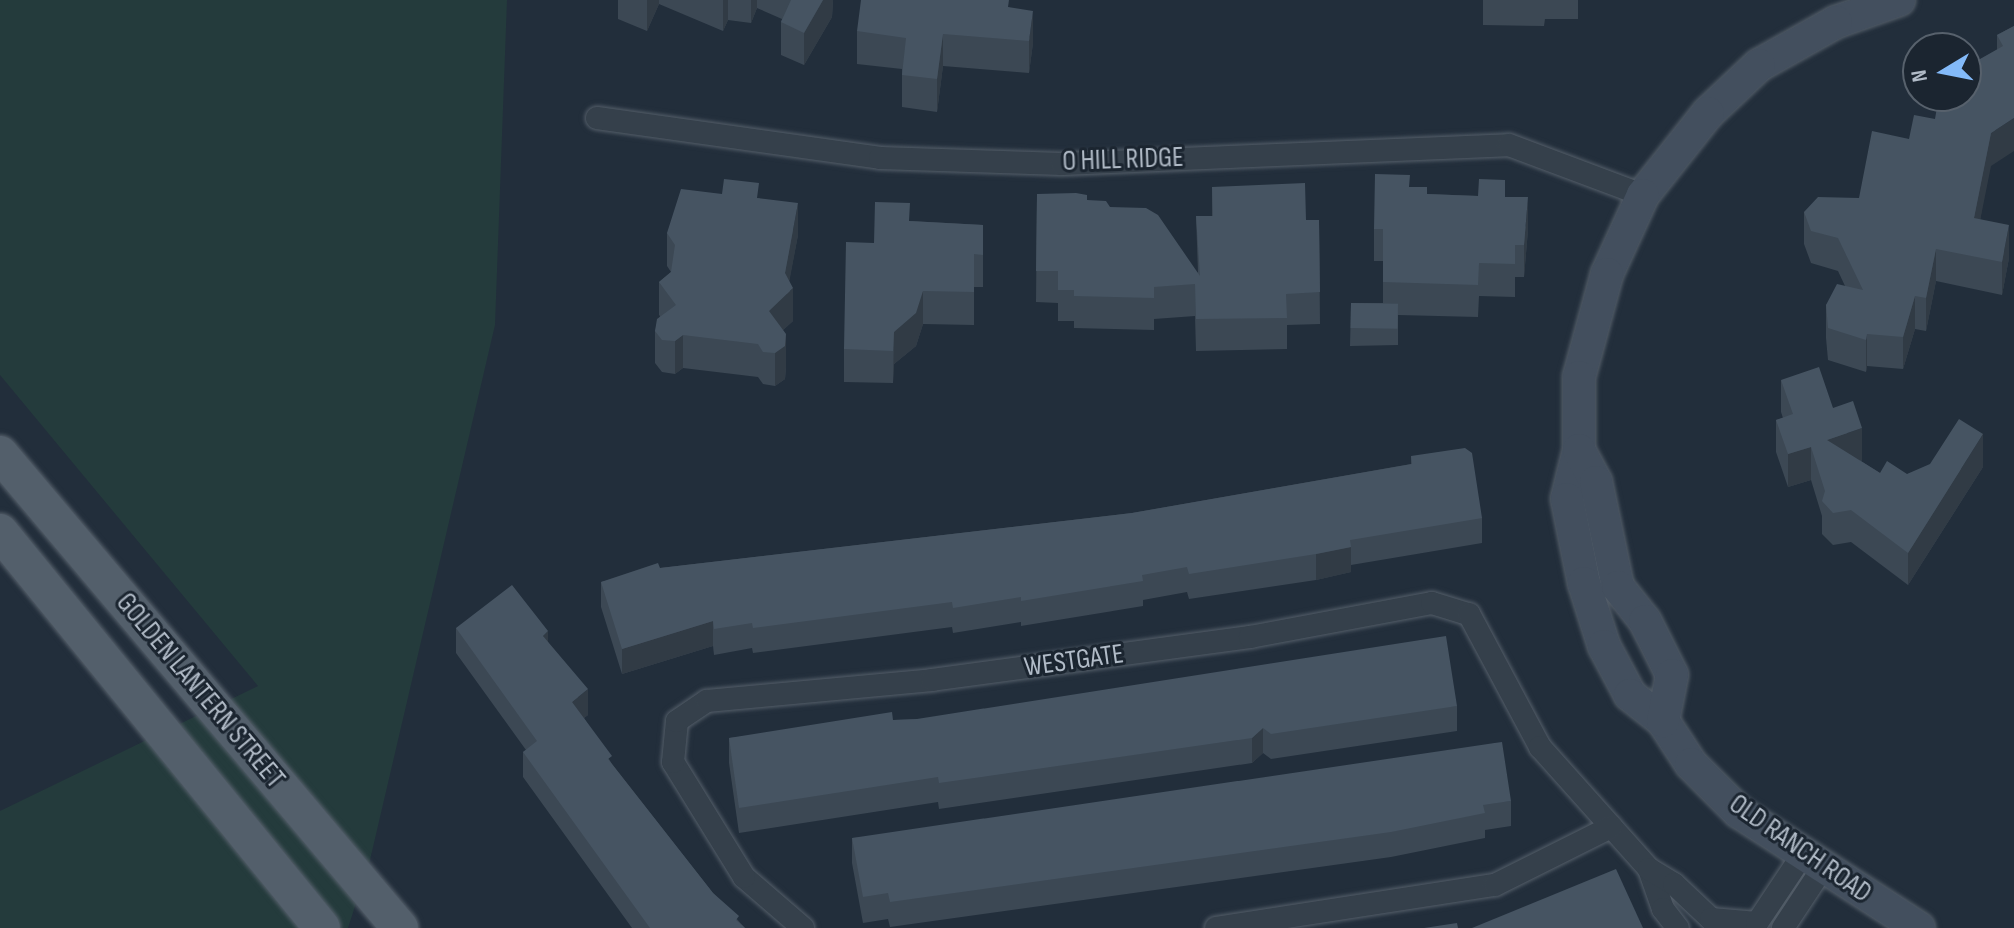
<!DOCTYPE html>
<style>
body{margin:0}
#map{position:relative;width:2014px;height:928px;overflow:hidden;background:#222e3b;font-family:"Sofia Sans Condensed",sans-serif}
div>[style]{position:absolute}
.green>*{inset:0;background:#243b3c}
.roads{filter:drop-shadow(0 0 2px #545e69) drop-shadow(0 0 2px #545e69)}
.street>*{height:22px;margin:-11px;padding:0 11px;transform-origin:11px;border-radius:11px;background:#35404b}
.secondary>*{height:32px;margin:-16px;padding:0 16px;transform-origin:16px;border-radius:16px;background:#434f5e}
.primary>*{height:36px;margin:-18px;padding:0 18px;transform-origin:18px;border-radius:18px;background:#535f6b}
.wall>*{inset:0;background:#3c4854}
.shaded-wall>*{inset:0;background:#313b45}
.building>*{inset:0;background:#465462;transform-origin:0 0}
span{translate:-50% -50%;white-space:nowrap;text-align:center;line-height:1.15;-webkit-text-stroke:6px #1b2530;paint-order:stroke}
.street-label{font-size:28px;color:#b1bbc7}
.north{position:absolute;left:1902px;top:32px;width:80px;height:80px;box-sizing:border-box;background:#1b2530;border:2px solid #57616c;border-radius:50%;rotate:260deg;font-size:22px;font-weight:700;line-height:32px;text-align:center;color:#b1bbc7}
.north::after{content:'';display:block;margin:auto;width:28px;height:36px;background:#83baf9;clip-path:polygon(50% 0,100% 100%,50% 72%,0 100%)}
</style>
<div id="map">
<div class="green">
<div style="clip-path:polygon(0 0,507px 0,495px 325px,370px 860px,348px 928px,0 928px,0 811px,258px 686px,0 375px)"></div>
</div>
<div class="roads">
<div class="street">
<div style="left:597px;top:118px;width:286px;rotate:8deg"></div>
<div style="left:880px;top:158px;width:182px;rotate:1.9deg"></div>
<div style="left:1062px;top:164px;width:447px;rotate:-2.4deg"></div>
<div style="left:1509px;top:145px;width:143px;rotate:20.5deg"></div>
<div style="left:1649px;top:869px;width:42px;rotate:70.7deg"></div>
<div style="left:1663px;top:909px;width:24px;rotate:52deg"></div>
<div style="left:803px;top:928px;width:78px;rotate:-139.2deg"></div>
<div style="left:744px;top:877px;width:135px;rotate:-121.7deg"></div>
<div style="left:673px;top:762px;width:41px;rotate:-84.4deg"></div>
<div style="left:677px;top:721px;width:36px;rotate:-34deg"></div>
<div style="left:707px;top:701px;width:226px;rotate:-5.3deg"></div>
<div style="left:932px;top:680px;width:321px;rotate:-7.7deg"></div>
<div style="left:1250px;top:637px;width:185px;rotate:-10.6deg"></div>
<div style="left:1432px;top:603px;width:39px;rotate:17deg"></div>
<div style="left:1469px;top:614px;width:151px;rotate:61.9deg"></div>
<div style="left:1540px;top:747px;width:164px;rotate:48.2deg"></div>
<div style="left:1649px;top:869px;width:29px;rotate:31deg"></div>
<div style="left:1674px;top:884px;width:51px;rotate:43.4deg"></div>
<div style="left:1711px;top:919px;width:46px;rotate:5deg"></div>
<div style="left:1757px;top:923px;width:79px;rotate:-56.3deg"></div>
<div style="left:1216px;top:928px;width:282px;rotate:-8.8deg"></div>
<div style="left:1495px;top:885px;width:130px;rotate:-26.6deg"></div>
<div style="left:1783px;top:928px;width:71px;rotate:-56.5deg"></div>
</div>
<div class="secondary">
<div style="left:1899px;top:0;width:67px;rotate:160.8deg"></div>
<div style="left:1836px;top:22px;width:88px;rotate:150.8deg"></div>
<div style="left:1759px;top:65px;width:70px;rotate:136.7deg"></div>
<div style="left:1708px;top:113px;width:105px;rotate:128.4deg"></div>
<div style="left:1643px;top:195px;width:87px;rotate:114.5deg"></div>
<div style="left:1607px;top:274px;width:107px;rotate:105.2deg"></div>
<div style="left:1579px;top:377px;width:73px;rotate:90deg"></div>
<div style="left:1579px;top:450px;width:50px;rotate:103.8deg"></div>
<div style="left:1567px;top:499px;width:86px;rotate:78.6deg"></div>
<div style="left:1584px;top:583px;width:66px;rotate:72.4deg"></div>
<div style="left:1604px;top:646px;width:55px;rotate:62deg"></div>
<div style="left:1630px;top:695px;width:42px;rotate:38.2deg"></div>
<div style="left:1663px;top:721px;width:51px;rotate:56.9deg"></div>
<div style="left:1691px;top:764px;width:68px;rotate:45deg"></div>
<div style="left:1739px;top:812px;width:214px;rotate:32.8deg"></div>
<div style="left:1579px;top:450px;width:36px;rotate:62deg"></div>
<div style="left:1596px;top:482px;width:107px;rotate:78.2deg"></div>
<div style="left:1618px;top:587px;width:43px;rotate:51.5deg"></div>
<div style="left:1645px;top:621px;width:60px;rotate:63.4deg"></div>
<div style="left:1672px;top:675px;width:47px;rotate:101.1deg"></div>
</div>
<div class="primary">
<div style="left:0;top:454px;width:620px;rotate:49.84deg"></div>
<div style="left:0;top:532px;width:510px;rotate:50.88deg"></div>
</div>
</div>
<div class="wall">
<div style="clip-path:polygon(618px 0,833px 0,832px 17px,804px 65px,781px 55px,781px 22px,782px 19px,757px 8px,751px 23px,728px 20px,723px 31px,659px 4px,647px 31px,618px 19px)"></div>
<div style="clip-path:polygon(1483px 0,1578px 0,1578px 19px,1545px 19px,1544px 26px,1483px 25px)"></div>
<div style="clip-path:polygon(1009px 7px,1033px 43px,1029px 73px,943px 66px,937px 112px,902px 107px,902px 69px,857px 64px,857px 31px)"></div>
<div style="clip-path:polygon(2014px 26px,1980px 220px,2009px 258px,2002px 295px,1936px 281px,1926px 331px,1915px 329px,1903px 369px,1867px 366px,1866px 372px,1828px 360px,1826px 338px,1826px 305px,1845px 286px,1838px 271px,1811px 263px,1804px 244px,1804px 212px,1859px 198px,1909px 139px,1935px 119px,1943px 103px,1943px 96px,1966px 96px,1966px 67px,1997px 50px,1997px 35px)"></div>
<div style="clip-path:polygon(1212px 187px,1306px 220px,1319px 220px,1320px 324px,1287px 325px,1287px 349px,1196px 351px,1195px 316px,1154px 319px,1154px 330px,1074px 328px,1074px 321px,1058px 321px,1058px 303px,1036px 302px,1037px 194px,1087px 200px,1110px 207px,1198px 273px,1196px 216px,1212px 216px)"></div>
<div style="clip-path:polygon(1410px 187px,1427px 194px,1505px 197px,1528px 230px,1524px 277px,1515px 277px,1515px 297px,1479px 296px,1478px 317px,1398px 315px,1398px 345px,1350px 346px,1351px 303px,1383px 303px,1383px 261px,1374px 261px,1374px 229px)"></div>
<div style="clip-path:polygon(759px 198px,798px 235px,789px 281px,793px 321px,783px 330px,786px 367px,785px 379px,775px 386px,763px 384px,758px 377px,683px 368px,675px 374px,662px 372px,655px 363px,655px 331px,660px 316px,659px 315px,659px 282px,671px 272px,667px 266px,667px 233px)"></div>
<div style="clip-path:polygon(910px 221px,983px 225px,983px 287px,974px 287px,974px 325px,923px 324px,916px 346px,894px 364px,893px 383px,844px 382px,844px 349px,874px 243px)"></div>
<div style="clip-path:polygon(1781px 380px,1833px 408px,1862px 460px,1861px 461px,1880px 473px,1907px 474px,1983px 467px,1908px 585px,1851px 542px,1833px 545px,1822px 534px,1822px 516px,1811px 480px,1788px 487px,1776px 452px,1776px 420px,1783px 418px,1781px 412px)"></div>
<div style="clip-path:polygon(1411px 456px,1482px 518px,1482px 543px,1351px 565px,1351px 572px,1316px 580px,1189px 599px,1187px 592px,1143px 600px,1143px 606px,1021px 626px,1021px 622px,953px 633px,952px 627px,753px 653px,752px 648px,714px 655px,713px 646px,622px 674px,601px 607px,601px 582px,660px 568px,1132px 513px,1411px 464px)"></div>
<div style="clip-path:polygon(456px 628px,548px 642px,588px 715px,584px 718px,612px 764px,713px 893px,745px 928px,632px 928px,523px 777px,523px 752px,526px 750px,456px 653px)"></div>
<div style="clip-path:polygon(1457px 706px,1457px 731px,1271px 759px,1263px 753px,1252px 763px,939px 809px,938px 802px,739px 833px,729px 763px,729px 738px,893px 720px)"></div>
<div style="clip-path:polygon(1511px 801px,1511px 826px,1485px 830px,1485px 838px,1391px 857px,890px 927px,888px 919px,863px 923px,852px 863px,852px 838px)"></div>
</div>
<div class="shaded-wall">
<div style="clip-path:polygon(647px 0,659px 0,659px 4px,647px 31px)"></div>
<div style="clip-path:polygon(723px 0,728px 0,728px 20px,723px 31px)"></div>
<div style="clip-path:polygon(751px 0,757px 0,757px 8px,751px 23px)"></div>
<div style="clip-path:polygon(823px 0,833px 0,832px 17px,804px 65px,804px 33px)"></div>
<div style="clip-path:polygon(1033px 11px,1033px 43px,1029px 73px,1029px 41px)"></div>
<div style="clip-path:polygon(943px 34px,943px 66px,937px 112px,937px 79px)"></div>
<div style="clip-path:polygon(2014px 118px,2014px 151px,1991px 166px,1974px 251px,1974px 218px,1991px 133px)"></div>
<div style="clip-path:polygon(1528px 197px,1528px 230px,1524px 277px,1524px 245px)"></div>
<div style="clip-path:polygon(798px 203px,798px 235px,787px 294px,793px 288px,793px 321px,769px 343px,769px 311px,785px 273px)"></div>
<div style="clip-path:polygon(2009px 225px,2009px 258px,2002px 295px,2002px 262px)"></div>
<div style="clip-path:polygon(1936px 249px,1936px 281px,1926px 331px,1926px 298px)"></div>
<div style="clip-path:polygon(923px 291px,923px 324px,916px 346px,894px 364px,893px 383px,894px 332px)"></div>
<div style="clip-path:polygon(1915px 296px,1915px 329px,1903px 369px,1903px 337px)"></div>
<div style="clip-path:polygon(786px 334px,786px 367px,785px 379px,775px 386px,775px 353px)"></div>
<div style="clip-path:polygon(1867px 334px,1867px 366px,1866px 372px,1866px 340px)"></div>
<div style="clip-path:polygon(683px 335px,683px 368px,675px 374px,675px 341px)"></div>
<div style="clip-path:polygon(1862px 428px,1862px 460px,1827px 472px,1827px 440px)"></div>
<div style="clip-path:polygon(1983px 434px,1983px 467px,1908px 585px,1908px 553px)"></div>
<div style="clip-path:polygon(1811px 447px,1811px 480px,1788px 487px,1788px 454px)"></div>
<div style="clip-path:polygon(1351px 547px,1351px 572px,1316px 580px,1316px 554px)"></div>
<div style="clip-path:polygon(713px 621px,713px 646px,622px 674px,622px 649px)"></div>
<div style="clip-path:polygon(548px 631px,548px 657px,543px 636px)"></div>
<div style="clip-path:polygon(588px 689px,588px 715px,572px 727px,572px 702px)"></div>
<div style="clip-path:polygon(1263px 728px,1263px 753px,1252px 763px,1252px 738px)"></div>
</div>
<div class="building">
<div style="clip-path:polygon(791px 0,823px 0,804px 33px,781px 22px)"></div>
<div style="clip-path:polygon(861px 0,1009px 0,1008px 7px,1033px 11px,1029px 41px,943px 34px,937px 79px,902px 75px,906px 38px,857px 31px)"></div>
<div style="clip-path:polygon(2014px 26px,2014px 118px,1991px 133px,1974px 218px,2009px 225px,2002px 262px,1936px 249px,1926px 298px,1915px 296px,1903px 337px,1867px 334px,1866px 340px,1828px 328px,1826px 305px,1837px 284px,1863px 290px,1838px 238px,1811px 231px,1804px 212px,1818px 197px,1859px 198px,1872px 131px,1909px 139px,1914px 115px,1935px 119px,1937px 107px,1947px 101px,1944px 96px,1966px 96px,1966px 80px,1971px 77px,1966px 67px,2003px 46px,1997px 35px)"></div>
<div style="clip-path:polygon(1375px 174px,1410px 175px,1409px 187px,1427px 187px,1427px 194px,1478px 196px,1479px 179px,1505px 180px,1505px 197px,1528px 197px,1524px 245px,1515px 245px,1515px 264px,1479px 263px,1478px 285px,1383px 282px,1383px 229px,1374px 229px)"></div>
<div style="clip-path:polygon(724px 179px,759px 183px,757px 198px,798px 203px,785px 273px,793px 288px,769px 311px,786px 334px,785px 346px,775px 353px,763px 352px,758px 344px,683px 335px,675px 341px,662px 340px,655px 331px,657px 319px,676px 305px,659px 282px,671px 272px,675px 245px,667px 233px,681px 189px,722px 194px)"></div>
<div style="clip-path:polygon(1305px 183px,1306px 220px,1319px 220px,1320px 292px,1286px 294px,1287px 318px,1196px 319px,1195px 284px,1154px 287px,1154px 298px,1074px 296px,1074px 290px,1058px 290px,1058px 271px,1036px 271px,1037px 194px,1076px 193px,1087px 195px,1087px 200px,1106px 201px,1110px 207px,1146px 208px,1158px 215px,1200px 276px,1196px 216px,1213px 216px,1212px 187px)"></div>
<div style="clip-path:polygon(875px 202px,910px 203px,909px 221px,983px 225px,983px 255px,974px 254px,974px 292px,923px 291px,916px 313px,894px 332px,893px 351px,844px 349px,846px 242px,874px 243px)"></div>
<div style="left:1351px;top:303px;width:47px;height:25px;rotate:1deg"></div>
<div style="clip-path:polygon(1819px 367px,1833px 408px,1853px 401px,1862px 428px,1827px 440px,1880px 473px,1887px 461px,1907px 474px,1930px 464px,1959px 419px,1983px 434px,1908px 553px,1851px 510px,1833px 513px,1822px 501px,1825px 491px,1811px 447px,1788px 454px,1776px 420px,1793px 414px,1781px 380px)"></div>
<div style="clip-path:polygon(1465px 448px,1472px 453px,1482px 518px,1350px 540px,1351px 547px,1316px 554px,1189px 574px,1187px 567px,1142px 575px,1143px 581px,1021px 601px,1021px 597px,953px 608px,952px 602px,753px 628px,752px 623px,714px 629px,713px 621px,622px 649px,601px 582px,658px 563px,660px 568px,1132px 513px,1412px 464px,1411px 456px)"></div>
<div style="clip-path:polygon(512px 585px,548px 631px,543px 636px,588px 689px,572px 702px,612px 756px,608px 759px,713px 893px,739px 916px,736px 920px,745px 928px,650px 928px,523px 752px,537px 741px,456px 628px)"></div>
<div style="clip-path:polygon(1446px 636px,1457px 706px,1271px 734px,1263px 728px,1252px 738px,939px 783px,938px 777px,739px 808px,729px 738px,892px 712px,893px 720px,917px 719px)"></div>
<div style="clip-path:polygon(1502px 742px,1511px 801px,1483px 805px,1485px 813px,1391px 832px,890px 902px,888px 893px,863px 897px,852px 838px)"></div>
<div style="clip-path:polygon(1616px 869px,1643px 928px,1472px 928px)"></div>
<div style="clip-path:polygon(1457px 923px,1458px 928px,1424px 928px)"></div>
</div>
<div class="street-label">
<span style="left:1123px;top:160px;rotate:-2deg">O HILL RIDGE</span>
<span style="left:1074px;top:661px;rotate:-8deg">WESTGATE</span>
<span style="left:200px;top:691px;rotate:50deg">GOLDEN LANTERN STREET</span>
<span style="left:1800px;top:849px;rotate:35deg">OLD RANCH ROAD</span>
</div>
<div class="north">N</div>
</div>
